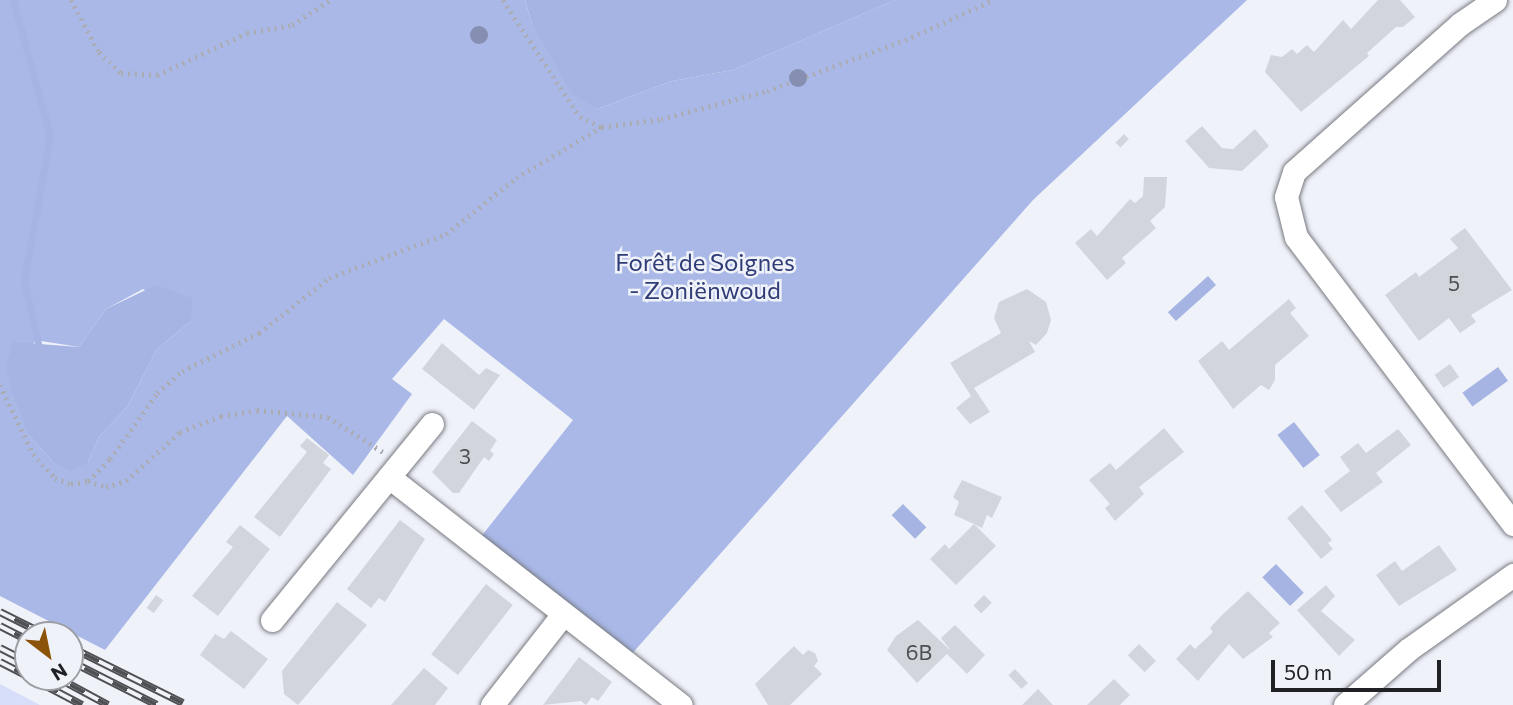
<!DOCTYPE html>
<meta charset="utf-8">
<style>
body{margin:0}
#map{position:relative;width:1513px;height:705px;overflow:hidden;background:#f0f2fa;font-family:Commissioner,sans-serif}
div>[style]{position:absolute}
.green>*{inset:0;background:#d6def9}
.forest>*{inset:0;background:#a9b8e7}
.water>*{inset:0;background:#a5b4e3;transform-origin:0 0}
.stream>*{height:7px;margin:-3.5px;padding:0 3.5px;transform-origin:3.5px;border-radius:3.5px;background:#a5b4e3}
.building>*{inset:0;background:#d2d5dc;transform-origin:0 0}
.path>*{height:4.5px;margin-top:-2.25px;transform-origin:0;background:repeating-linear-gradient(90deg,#aaacb2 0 2px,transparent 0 7px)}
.roads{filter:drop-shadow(0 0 2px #787a81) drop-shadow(0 0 2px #787a81)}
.minor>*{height:23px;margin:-11.5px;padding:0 11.5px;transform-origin:11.5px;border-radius:11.5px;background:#fff}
.rail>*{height:8px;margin-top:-4px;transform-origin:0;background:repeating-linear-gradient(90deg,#f0f2fa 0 16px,#4f5054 0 32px);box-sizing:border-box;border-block:2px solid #4f5054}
.trees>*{width:18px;height:18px;margin:-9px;border-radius:50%;background:#868eb1}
span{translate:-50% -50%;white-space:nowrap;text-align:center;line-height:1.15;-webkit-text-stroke:5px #f0f2fa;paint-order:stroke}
.number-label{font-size:21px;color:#4c4e52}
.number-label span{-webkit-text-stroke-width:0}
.park-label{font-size:24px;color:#2f3c76}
.north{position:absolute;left:14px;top:621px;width:70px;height:70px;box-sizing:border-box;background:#f0f2fa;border:2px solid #9d9ea4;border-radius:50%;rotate:148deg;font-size:19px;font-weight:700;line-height:28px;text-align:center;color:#202124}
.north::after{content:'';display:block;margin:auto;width:24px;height:32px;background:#8b5307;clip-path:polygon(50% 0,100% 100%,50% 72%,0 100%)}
.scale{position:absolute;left:1271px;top:660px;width:170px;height:32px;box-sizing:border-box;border:4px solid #202124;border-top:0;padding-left:9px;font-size:21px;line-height:24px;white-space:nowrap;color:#202124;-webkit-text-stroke:5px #f0f2fa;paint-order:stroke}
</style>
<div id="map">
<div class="green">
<div style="clip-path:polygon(0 684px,40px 705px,0 705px)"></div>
</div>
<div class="forest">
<div style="clip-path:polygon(evenodd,0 0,525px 0,532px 24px,597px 109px,672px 81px,733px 70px,895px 0,1247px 0,1033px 200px,630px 656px,480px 538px,573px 420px,444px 319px,392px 379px,412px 394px,353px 475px,287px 416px,105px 650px,0 596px,0 0,143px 289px,191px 321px,157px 349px,127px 407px,99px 437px,88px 462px,53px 462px,29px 435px,12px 396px,35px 340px,79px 347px,106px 309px,143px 289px)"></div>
</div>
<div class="water">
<div style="clip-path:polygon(525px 0,895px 0,733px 70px,672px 81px,597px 109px,572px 94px,532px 24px)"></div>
<div style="left:1208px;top:276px;width:12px;height:54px;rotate:48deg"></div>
<div style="clip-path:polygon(156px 285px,192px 298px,191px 321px,157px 349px,127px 407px,99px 437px,88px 462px,71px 471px,53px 462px,28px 434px,12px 396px,6px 364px,13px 342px,79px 347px,106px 309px)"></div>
<div style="left:1498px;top:367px;width:17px;height:44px;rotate:54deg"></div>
<div style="left:1294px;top:422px;width:42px;height:21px;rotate:52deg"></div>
<div style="left:903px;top:504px;width:33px;height:16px;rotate:45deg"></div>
<div style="left:1276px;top:564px;width:40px;height:19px;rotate:46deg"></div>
</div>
<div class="stream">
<div style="left:13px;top:0;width:141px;rotate:74.8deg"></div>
<div style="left:50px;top:136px;width:147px;rotate:100.2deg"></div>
<div style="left:24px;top:281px;width:69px;rotate:77.4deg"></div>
</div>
<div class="building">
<div style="clip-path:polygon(1378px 0,1400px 0,1415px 17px,1403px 27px,1396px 27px,1367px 53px,1369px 56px,1301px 112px,1265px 72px,1271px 55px,1282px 57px,1292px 49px,1297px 54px,1307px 45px,1314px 52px,1343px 20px,1351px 29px)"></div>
<div style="clip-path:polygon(1202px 126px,1222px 148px,1233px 149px,1255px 129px,1269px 146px,1242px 171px,1209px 168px,1185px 141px)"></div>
<div style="left:1124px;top:134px;width:7px;height:12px;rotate:45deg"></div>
<div style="clip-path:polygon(1144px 177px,1167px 177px,1165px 207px,1150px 221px,1156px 228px,1122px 258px,1126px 263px,1107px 280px,1075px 243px,1091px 229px,1097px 236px,1130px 199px,1135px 203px,1143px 196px)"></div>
<div style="clip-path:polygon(1465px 228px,1512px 290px,1471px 315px,1476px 322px,1460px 333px,1449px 318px,1419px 341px,1385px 295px,1416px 272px,1419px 277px,1458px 248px,1450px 239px)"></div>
<div style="clip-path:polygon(1027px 289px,1046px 302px,1051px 320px,1047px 333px,1036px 345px,1029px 341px,1035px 352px,974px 388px,990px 412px,970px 424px,956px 408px,971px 396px,950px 363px,1001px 333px,994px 318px,999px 302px)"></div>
<div style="clip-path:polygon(1289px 299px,1296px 308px,1290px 313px,1309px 336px,1275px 365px,1275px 380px,1269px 390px,1261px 385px,1233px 409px,1198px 361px,1222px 341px,1229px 350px)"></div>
<div style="clip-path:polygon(442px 343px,479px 375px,486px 368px,500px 375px,474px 410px,422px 369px)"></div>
<div style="left:1450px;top:364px;width:16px;height:19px;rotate:55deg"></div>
<div style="clip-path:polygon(472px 421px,497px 440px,490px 451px,494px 454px,489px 461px,484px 457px,459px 493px,453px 493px,432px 472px)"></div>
<div style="clip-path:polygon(1164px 428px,1184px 452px,1139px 487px,1144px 494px,1115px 521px,1105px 508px,1110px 504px,1089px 480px,1110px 463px,1116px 470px)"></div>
<div style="clip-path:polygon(1398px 429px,1411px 445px,1376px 473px,1383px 482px,1341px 512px,1324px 491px,1350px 471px,1340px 457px,1358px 443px,1366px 453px)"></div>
<div style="clip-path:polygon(307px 438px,329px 455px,323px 463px,331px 469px,280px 537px,254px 517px,307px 452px,300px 446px)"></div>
<div style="clip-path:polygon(962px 480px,1002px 497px,992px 518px,987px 515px,982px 528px,974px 524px,996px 546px,956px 585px,930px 559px,945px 544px,949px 549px,974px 524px,954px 515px,959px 502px,953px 497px)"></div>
<div style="clip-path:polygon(1302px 505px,1332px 540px,1328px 543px,1333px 549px,1321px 559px,1287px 518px)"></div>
<div style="clip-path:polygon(400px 520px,425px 539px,385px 602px,379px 598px,371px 608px,347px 589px)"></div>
<div style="clip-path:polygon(240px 525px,270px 549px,218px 616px,192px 596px,233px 547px,226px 542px)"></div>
<div style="clip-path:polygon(1439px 545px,1457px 570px,1399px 606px,1376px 575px,1395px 561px,1402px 571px)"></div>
<div style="left:486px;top:584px;width:34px;height:89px;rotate:38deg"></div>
<div style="clip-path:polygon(1326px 585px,1335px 596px,1321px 611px,1355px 640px,1339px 656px,1297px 610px)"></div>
<div style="clip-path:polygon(1248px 591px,1280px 623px,1269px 633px,1273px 637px,1243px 659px,1229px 644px,1198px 681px,1176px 659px,1190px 644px,1195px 649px,1213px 632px,1210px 628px,1220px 617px)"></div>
<div style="left:156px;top:595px;width:9px;height:16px;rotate:36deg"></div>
<div style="left:984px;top:595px;width:11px;height:15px;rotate:45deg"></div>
<div style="clip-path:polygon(337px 602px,367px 625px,298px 705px,284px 694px,282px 671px)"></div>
<div style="clip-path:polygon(918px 620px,951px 651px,941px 638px,955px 625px,985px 655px,967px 674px,947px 654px,917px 683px,887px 650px,896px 636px)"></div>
<div style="clip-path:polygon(231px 631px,268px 659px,244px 689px,200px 655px,215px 634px,224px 639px)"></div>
<div style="left:1139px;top:644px;width:24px;height:16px;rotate:45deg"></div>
<div style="clip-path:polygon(794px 646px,803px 655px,808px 650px,815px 653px,818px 661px,814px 666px,822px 674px,790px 705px,768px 705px,755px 684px)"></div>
<div style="clip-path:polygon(579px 657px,612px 682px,598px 701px,592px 697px,586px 705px,581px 701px,543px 705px)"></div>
<div style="clip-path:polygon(424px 668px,448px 688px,435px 705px,391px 705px)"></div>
<div style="left:1015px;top:669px;width:19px;height:9px;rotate:47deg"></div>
<div style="clip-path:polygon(1114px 679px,1130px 695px,1120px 705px,1087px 705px)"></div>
<div style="clip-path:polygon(1038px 689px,1053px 705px,1022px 705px)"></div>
</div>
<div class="path">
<div style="left:71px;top:0;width:59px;rotate:61.7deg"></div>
<div style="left:99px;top:52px;width:30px;rotate:44deg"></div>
<div style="left:121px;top:73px;width:36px;rotate:3deg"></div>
<div style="left:157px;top:75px;width:99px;rotate:-25deg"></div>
<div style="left:247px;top:33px;width:46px;rotate:-10.1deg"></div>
<div style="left:292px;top:25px;width:45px;rotate:-33.3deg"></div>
<div style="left:503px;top:0;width:140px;rotate:56.7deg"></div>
<div style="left:580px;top:117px;width:23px;rotate:25deg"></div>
<div style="left:0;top:385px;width:76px;rotate:64.4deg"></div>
<div style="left:33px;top:454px;width:33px;rotate:47deg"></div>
<div style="left:55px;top:478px;width:17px;rotate:21deg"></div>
<div style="left:71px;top:484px;width:17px;rotate:-10deg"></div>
<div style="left:88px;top:481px;width:19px;rotate:18deg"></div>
<div style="left:106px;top:487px;width:21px;rotate:-17deg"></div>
<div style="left:126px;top:481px;width:73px;rotate:-42.2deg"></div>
<div style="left:180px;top:432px;width:44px;rotate:-21.3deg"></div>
<div style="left:221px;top:416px;width:36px;rotate:-9deg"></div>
<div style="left:257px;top:410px;width:71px;rotate:5.6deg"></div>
<div style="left:328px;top:417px;width:65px;rotate:32.5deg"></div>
<div style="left:88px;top:481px;width:31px;rotate:-45deg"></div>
<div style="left:110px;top:459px;width:81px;rotate:-54.5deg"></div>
<div style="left:157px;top:393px;width:33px;rotate:-41deg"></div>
<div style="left:182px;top:371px;width:86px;rotate:-26.3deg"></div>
<div style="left:259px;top:333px;width:89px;rotate:-38.2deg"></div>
<div style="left:329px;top:278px;width:125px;rotate:-20.6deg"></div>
<div style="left:446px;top:234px;width:90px;rotate:-38.7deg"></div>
<div style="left:516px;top:178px;width:100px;rotate:-30.7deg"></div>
<div style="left:602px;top:127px;width:60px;rotate:-7.7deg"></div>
<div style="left:661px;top:119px;width:110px;rotate:-14.8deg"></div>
<div style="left:767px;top:91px;width:147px;rotate:-20.3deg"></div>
<div style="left:905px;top:40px;width:97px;rotate:-24.4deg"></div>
</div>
<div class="roads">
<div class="minor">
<div style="left:1495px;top:0;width:42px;rotate:145.6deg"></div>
<div style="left:1460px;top:24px;width:222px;rotate:138.3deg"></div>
<div style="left:1294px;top:172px;width:26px;rotate:108deg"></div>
<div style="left:1286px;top:197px;width:41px;rotate:76deg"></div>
<div style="left:1296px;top:237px;width:360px;rotate:52.9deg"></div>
<div style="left:389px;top:477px;width:370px;rotate:38deg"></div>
<div style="left:272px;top:620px;width:253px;rotate:-50.8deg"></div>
<div style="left:492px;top:705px;width:115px;rotate:-52deg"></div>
<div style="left:1345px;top:705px;width:85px;rotate:-41.2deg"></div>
<div style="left:1409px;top:649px;width:128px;rotate:-35.4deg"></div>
</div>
</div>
<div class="rail">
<div style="left:0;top:612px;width:51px;rotate:26.6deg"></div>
<div style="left:0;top:626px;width:31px;rotate:27deg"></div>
<div style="left:70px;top:647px;width:126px;rotate:26.4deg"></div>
<div style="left:0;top:648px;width:31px;rotate:27deg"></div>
<div style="left:70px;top:661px;width:97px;rotate:26.8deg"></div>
<div style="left:0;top:662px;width:31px;rotate:27deg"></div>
<div style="left:29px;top:677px;width:60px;rotate:27.8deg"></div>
<div style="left:56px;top:677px;width:59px;rotate:28.3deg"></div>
</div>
<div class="trees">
<div style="left:479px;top:35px"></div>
<div style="left:798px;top:78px"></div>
</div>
<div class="number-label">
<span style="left:1454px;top:283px">5</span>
<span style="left:465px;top:456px">3</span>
<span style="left:919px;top:652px">6B</span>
</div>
<div class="park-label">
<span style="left:705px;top:276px">Forêt de Soignes<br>- Zoniënwoud</span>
</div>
<div class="north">N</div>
<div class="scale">50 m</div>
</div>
